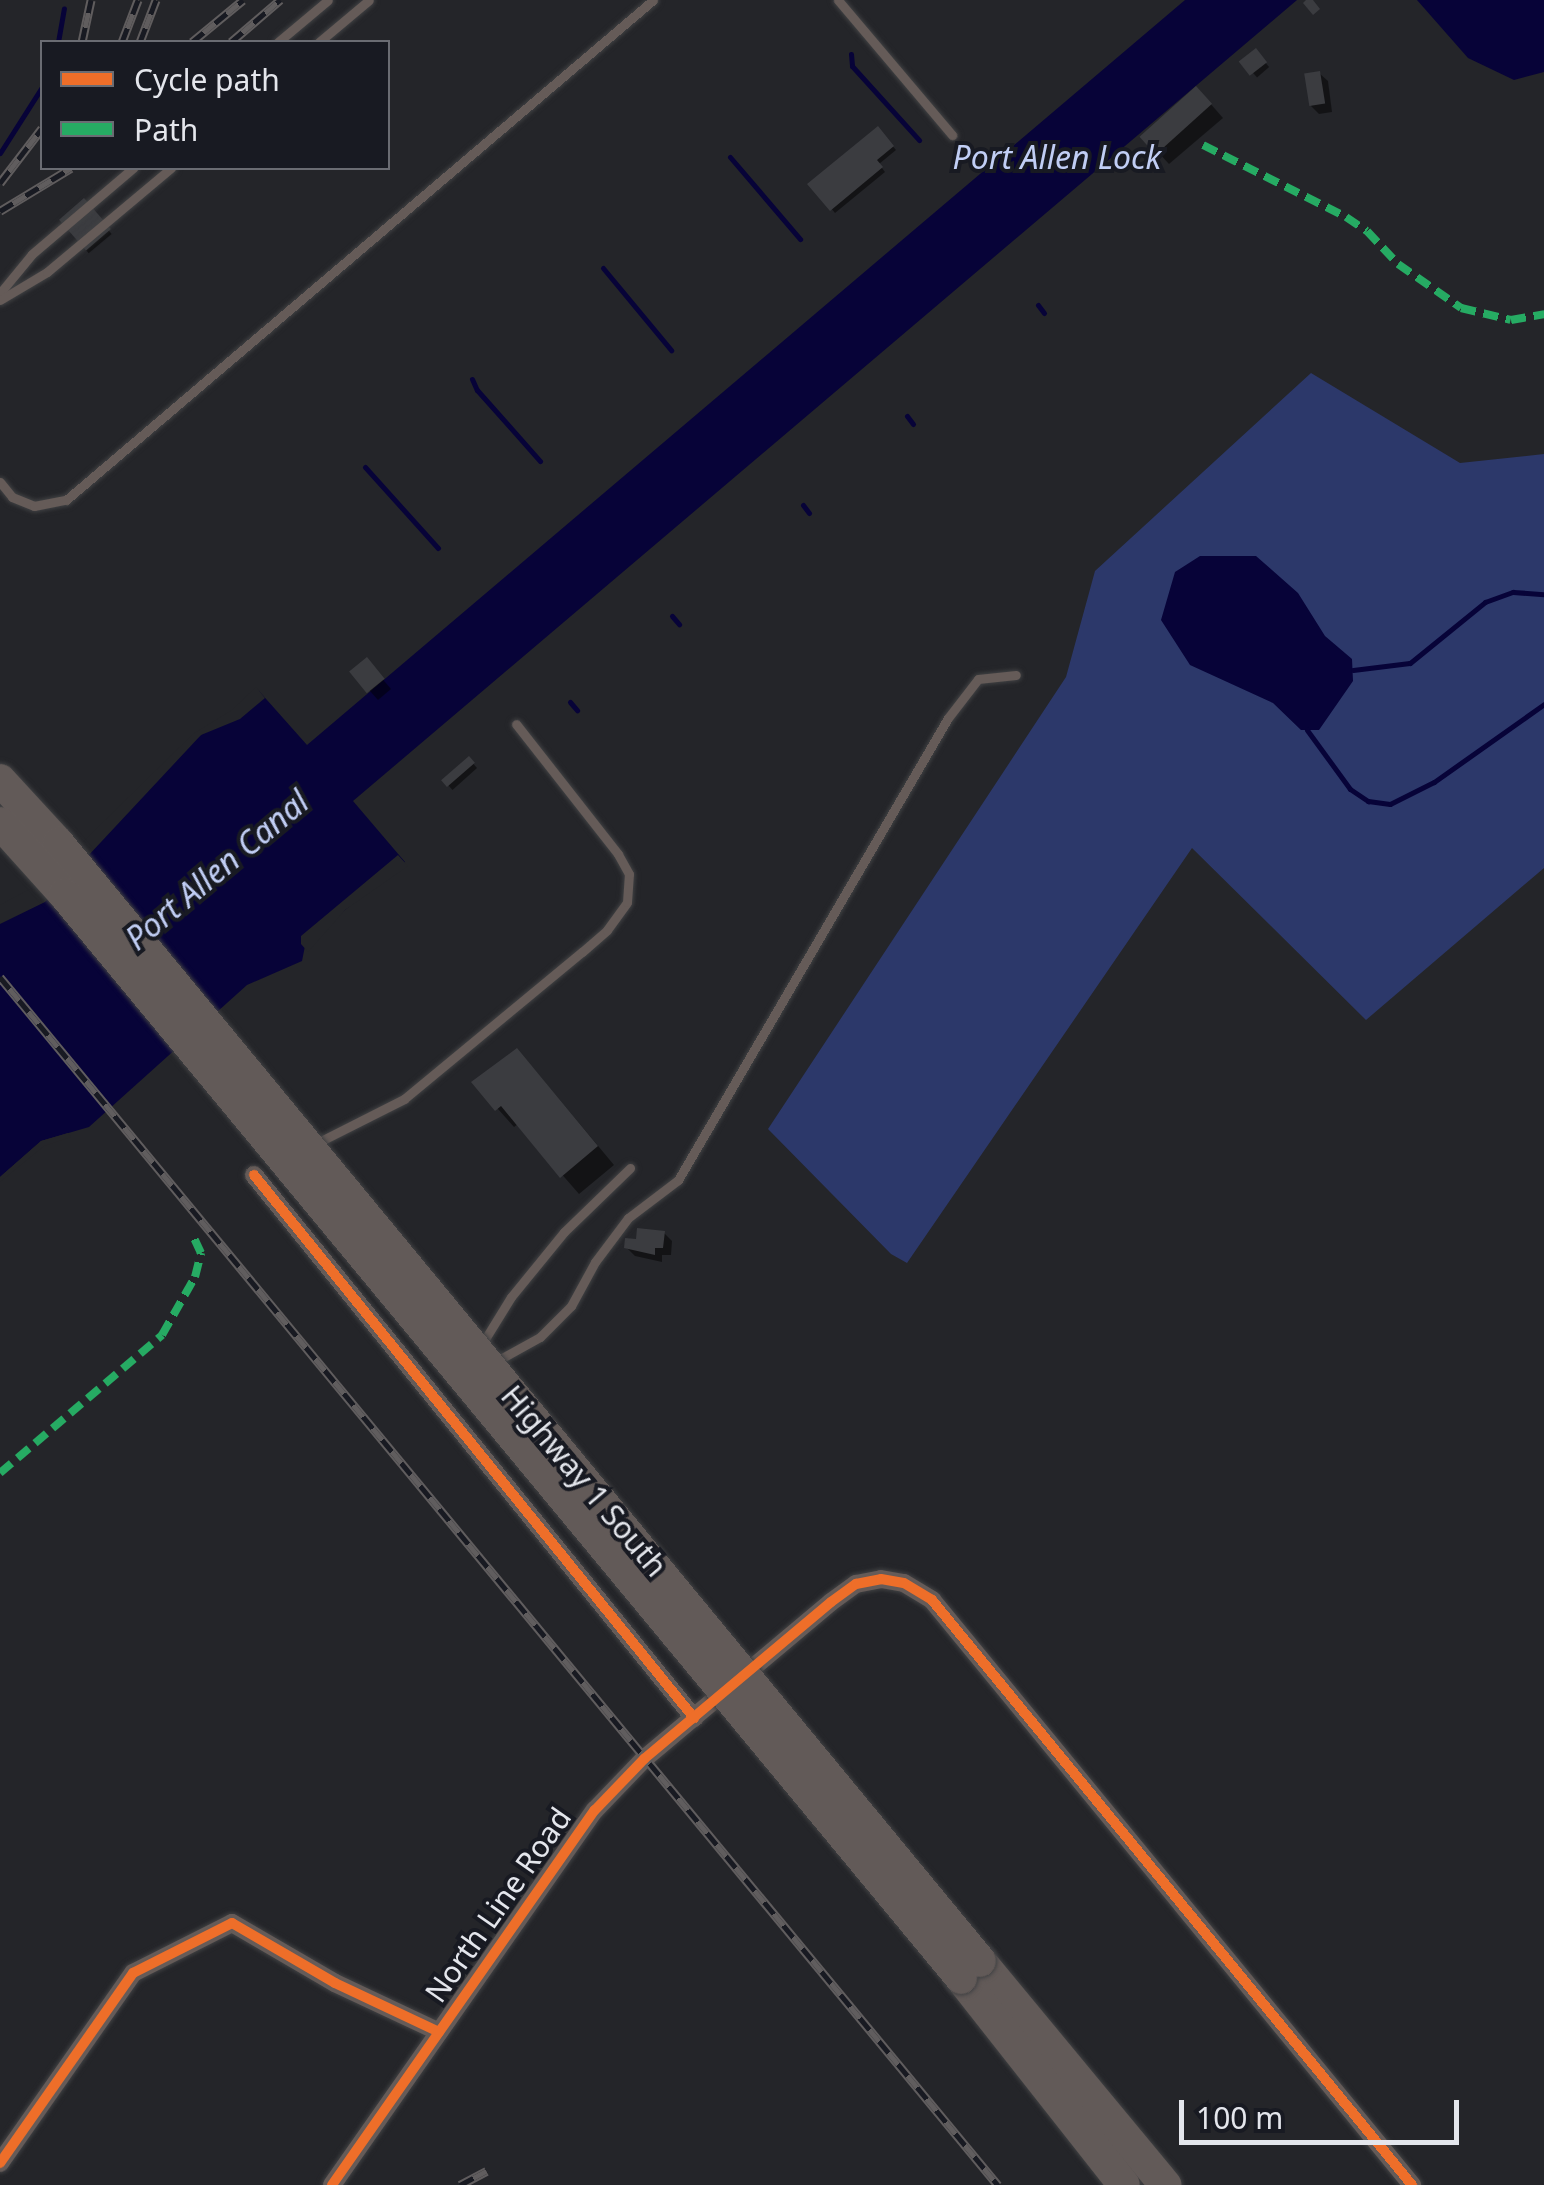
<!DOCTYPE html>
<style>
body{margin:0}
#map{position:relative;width:1544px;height:2185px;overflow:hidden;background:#242529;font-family:"Noto Sans",sans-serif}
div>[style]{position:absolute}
.green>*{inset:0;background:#2c386a}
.water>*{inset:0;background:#070338}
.pier>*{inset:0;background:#242529}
.shadow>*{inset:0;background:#0007;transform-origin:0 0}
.stream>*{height:5px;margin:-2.5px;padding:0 2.5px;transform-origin:2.5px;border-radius:2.5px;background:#070338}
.building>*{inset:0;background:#3b3c40;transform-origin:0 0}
.roads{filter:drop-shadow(0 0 2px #404143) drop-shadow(0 0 2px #404143)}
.lane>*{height:9px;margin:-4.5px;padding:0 4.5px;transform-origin:4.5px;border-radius:4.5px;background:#655b58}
.street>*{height:18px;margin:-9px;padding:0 9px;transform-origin:9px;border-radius:9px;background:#655b58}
.highway>*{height:32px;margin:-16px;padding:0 16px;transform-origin:16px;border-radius:16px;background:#625a58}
.rail>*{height:9px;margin-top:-4.5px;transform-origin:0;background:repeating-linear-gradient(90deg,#181a22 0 15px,#605d5e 0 30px);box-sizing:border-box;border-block:2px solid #605d5e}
.bridges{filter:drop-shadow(0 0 2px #404143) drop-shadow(0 0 2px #404143)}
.highway-bridge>*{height:32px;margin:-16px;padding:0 16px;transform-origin:16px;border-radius:16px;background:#625a58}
.quiet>*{height:8px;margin-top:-4px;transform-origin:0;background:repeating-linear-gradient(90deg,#26ab63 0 15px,transparent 0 23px)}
.cycleway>*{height:10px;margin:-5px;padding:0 5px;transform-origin:5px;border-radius:5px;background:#ee6e29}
span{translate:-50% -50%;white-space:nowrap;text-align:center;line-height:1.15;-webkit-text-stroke:8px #181a22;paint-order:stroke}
.street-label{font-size:30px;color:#e4e6ec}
.water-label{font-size:32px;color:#c1cef5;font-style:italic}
.legend{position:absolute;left:40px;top:40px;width:350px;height:130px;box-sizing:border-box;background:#181a22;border:2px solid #6a6c73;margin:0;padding:12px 18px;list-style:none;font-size:30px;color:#e4e6ec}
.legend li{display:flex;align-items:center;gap:20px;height:50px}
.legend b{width:50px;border:2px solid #6a6c73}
.scale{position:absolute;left:1179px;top:2100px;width:280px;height:45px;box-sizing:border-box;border:5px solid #e4e6ec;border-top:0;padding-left:12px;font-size:30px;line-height:35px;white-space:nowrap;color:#e4e6ec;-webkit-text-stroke:8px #181a22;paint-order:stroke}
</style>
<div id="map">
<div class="green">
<div style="clip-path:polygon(1311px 373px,1460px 463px,1544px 454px,1544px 868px,1366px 1020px,1192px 848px,907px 1263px,891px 1254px,768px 1129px,1066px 677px,1095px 571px)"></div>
</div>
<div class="water">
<div style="clip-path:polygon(1185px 0,1297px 0,353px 801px,405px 862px,306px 941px,302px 961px,247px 985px,89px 1127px,41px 1141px,0 1177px,0 910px,44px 887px,197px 738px,259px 691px,307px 745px)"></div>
<div style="clip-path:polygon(1417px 0,1544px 0,1544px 72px,1514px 80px,1468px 58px)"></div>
<div style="clip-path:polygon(1200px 556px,1256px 556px,1298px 593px,1325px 636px,1352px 659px,1353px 681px,1319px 730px,1301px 730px,1273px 703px,1190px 665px,1161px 620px,1175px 572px)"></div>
</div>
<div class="pier">
<div style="clip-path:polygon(256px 687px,265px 698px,240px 719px,201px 735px,45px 902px,0 924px,0 905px,41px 883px,193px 734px,232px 710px)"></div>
<div style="clip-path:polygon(398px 855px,408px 866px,345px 910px,308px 952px,301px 944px,301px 936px)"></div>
<div style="clip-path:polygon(68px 1133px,71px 1137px,44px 1146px,0 1182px,0 1177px,41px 1141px)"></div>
</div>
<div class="shadow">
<div style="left:1256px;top:52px;width:20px;height:16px;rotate:49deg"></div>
<div style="clip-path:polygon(1319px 73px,1328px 81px,1332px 112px,1319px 114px,1311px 106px)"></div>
<div style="clip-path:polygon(1209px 102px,1223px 118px,1169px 164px,1142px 135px)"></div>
<div style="clip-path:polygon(878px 129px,896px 150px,879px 164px,885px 172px,835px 213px,811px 184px)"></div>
<div style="left:84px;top:201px;width:43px;height:30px;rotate:50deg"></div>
<div style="clip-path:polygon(374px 669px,391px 689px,378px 700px,353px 672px)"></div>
<div style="left:469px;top:759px;width:12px;height:33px;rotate:48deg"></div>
<div style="clip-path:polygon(534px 1069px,614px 1165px,579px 1194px,518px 1124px,514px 1127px,474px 1082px)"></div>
<div style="clip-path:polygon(664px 1233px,672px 1241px,671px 1255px,662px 1255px,662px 1262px,635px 1256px,626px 1247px)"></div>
</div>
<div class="stream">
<div style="left:58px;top:42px;width:34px;rotate:-80deg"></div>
<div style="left:851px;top:54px;width:12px;rotate:85deg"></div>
<div style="left:852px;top:66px;width:100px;rotate:47.8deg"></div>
<div style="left:0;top:153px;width:78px;rotate:-57.5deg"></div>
<div style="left:730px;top:157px;width:108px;rotate:49.5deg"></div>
<div style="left:603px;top:268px;width:107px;rotate:50.3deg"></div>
<div style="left:1038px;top:305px;width:10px;rotate:53deg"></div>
<div style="left:472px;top:379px;width:12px;rotate:66deg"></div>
<div style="left:477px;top:390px;width:95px;rotate:48.4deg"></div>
<div style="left:907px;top:416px;width:10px;rotate:53deg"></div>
<div style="left:365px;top:467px;width:109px;rotate:48deg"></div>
<div style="left:803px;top:505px;width:10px;rotate:53deg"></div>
<div style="left:672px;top:616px;width:11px;rotate:49deg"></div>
<div style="left:1353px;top:670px;width:57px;rotate:-7deg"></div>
<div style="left:1410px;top:663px;width:97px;rotate:-39.1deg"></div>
<div style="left:1485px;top:602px;width:30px;rotate:-20deg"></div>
<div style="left:1513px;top:592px;width:31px;rotate:4deg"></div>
<div style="left:570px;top:702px;width:11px;rotate:49deg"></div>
<div style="left:1307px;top:730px;width:73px;rotate:53.9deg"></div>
<div style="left:1350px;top:789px;width:22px;rotate:34deg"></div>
<div style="left:1368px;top:801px;width:22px;rotate:8deg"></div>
<div style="left:1390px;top:804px;width:49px;rotate:-26.6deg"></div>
<div style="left:1434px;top:782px;width:135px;rotate:-35.3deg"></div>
</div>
<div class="building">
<div style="clip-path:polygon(1306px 0,1313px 0,1320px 9px,1313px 15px,1303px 3px)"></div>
<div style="left:1256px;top:48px;width:18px;height:22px;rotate:52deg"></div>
<div style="left:1320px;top:71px;width:33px;height:16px;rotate:81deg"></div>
<div style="left:1196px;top:86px;width:24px;height:76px;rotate:48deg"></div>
<div style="clip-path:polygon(878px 126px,894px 146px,877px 160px,883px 167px,830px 211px,807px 184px)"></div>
<div style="left:84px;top:198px;width:41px;height:33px;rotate:49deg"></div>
<div style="left:367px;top:657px;width:28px;height:23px;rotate:51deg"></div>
<div style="left:469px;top:756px;width:9px;height:37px;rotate:49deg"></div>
<div style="clip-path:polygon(517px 1048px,598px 1146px,560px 1178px,501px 1106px,495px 1111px,471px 1082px)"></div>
<div style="clip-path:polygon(637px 1228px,665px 1231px,663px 1248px,655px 1248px,655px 1255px,624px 1248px,625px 1238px,636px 1239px)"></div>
</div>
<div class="roads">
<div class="lane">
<div style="left:838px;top:0;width:177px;rotate:49.8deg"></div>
<div style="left:278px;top:42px;width:65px;rotate:-40deg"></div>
<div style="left:319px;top:42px;width:65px;rotate:-40deg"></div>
<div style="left:0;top:293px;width:50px;rotate:-50.6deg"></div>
<div style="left:32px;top:254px;width:133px;rotate:-40.4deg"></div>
<div style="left:0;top:300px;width:55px;rotate:-30.8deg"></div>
<div style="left:47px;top:272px;width:162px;rotate:-40deg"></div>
<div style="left:0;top:482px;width:19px;rotate:51deg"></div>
<div style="left:12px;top:497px;width:24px;rotate:22deg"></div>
<div style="left:34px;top:506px;width:33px;rotate:-11deg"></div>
<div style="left:66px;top:500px;width:771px;rotate:-40.42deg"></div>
<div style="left:315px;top:1144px;width:100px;rotate:-26.8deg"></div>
<div style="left:404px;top:1099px;width:231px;rotate:-39.6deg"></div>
<div style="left:582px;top:952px;width:33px;rotate:-41deg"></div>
<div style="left:607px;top:930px;width:34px;rotate:-54deg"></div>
<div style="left:627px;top:902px;width:28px;rotate:-86deg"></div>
<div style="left:629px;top:874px;width:23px;rotate:-119deg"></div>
<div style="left:618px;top:854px;width:165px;rotate:-128.1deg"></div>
<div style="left:482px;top:1344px;width:55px;rotate:-58.3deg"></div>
<div style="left:511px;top:1297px;width:84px;rotate:-50.8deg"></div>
<div style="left:564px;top:1232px;width:92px;rotate:-44.1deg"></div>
<div style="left:493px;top:1363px;width:54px;rotate:-29deg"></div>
<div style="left:540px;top:1337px;width:44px;rotate:-45deg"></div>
<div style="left:571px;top:1306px;width:50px;rotate:-61.4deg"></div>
<div style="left:595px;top:1262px;width:55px;rotate:-53.1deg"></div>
<div style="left:628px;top:1218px;width:63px;rotate:-37.2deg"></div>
<div style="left:678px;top:1180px;width:535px;rotate:-59.7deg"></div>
<div style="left:948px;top:718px;width:49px;rotate:-52.4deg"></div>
<div style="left:978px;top:679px;width:38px;rotate:-6deg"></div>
</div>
<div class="street">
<div style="left:254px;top:1175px;width:699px;rotate:50.98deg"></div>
<div style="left:0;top:2163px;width:232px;rotate:-55deg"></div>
<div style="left:133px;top:1973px;width:111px;rotate:-26.8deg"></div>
<div style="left:232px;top:1923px;width:119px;rotate:30.2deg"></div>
<div style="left:335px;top:1983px;width:115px;rotate:25.2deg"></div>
<div style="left:332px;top:2185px;width:458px;rotate:-55deg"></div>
<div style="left:595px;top:1810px;width:71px;rotate:-46.1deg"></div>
<div style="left:644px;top:1759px;width:244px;rotate:-40deg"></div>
<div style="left:831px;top:1602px;width:31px;rotate:-36deg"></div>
<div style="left:856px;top:1584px;width:25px;rotate:-11deg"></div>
<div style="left:881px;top:1579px;width:23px;rotate:10deg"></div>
<div style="left:904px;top:1583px;width:33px;rotate:31deg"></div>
<div style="left:932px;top:1600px;width:757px;rotate:50.63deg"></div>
</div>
<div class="highway">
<div style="left:980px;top:1961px;width:291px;rotate:50.4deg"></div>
<div style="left:961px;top:1978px;width:263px;rotate:51.8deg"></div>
</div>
</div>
<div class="rail">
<div style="left:82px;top:42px;width:43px;rotate:-77.9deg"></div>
<div style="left:122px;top:42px;width:45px;rotate:-69.1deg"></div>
<div style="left:140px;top:42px;width:45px;rotate:-69.1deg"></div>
<div style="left:192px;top:42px;width:66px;rotate:-39.5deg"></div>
<div style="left:231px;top:42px;width:65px;rotate:-40.6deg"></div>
<div style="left:0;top:183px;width:69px;rotate:-52.6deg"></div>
<div style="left:0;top:211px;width:83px;rotate:-31.2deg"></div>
<div style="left:0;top:977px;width:1567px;rotate:50.44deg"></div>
<div style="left:460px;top:2185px;width:30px;rotate:-28deg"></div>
</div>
<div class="bridges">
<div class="highway-bridge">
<div style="left:0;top:780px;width:86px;rotate:47.4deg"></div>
<div style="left:58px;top:843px;width:1449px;rotate:50.49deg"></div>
<div style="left:0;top:823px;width:96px;rotate:48deg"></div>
<div style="left:64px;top:894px;width:1407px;rotate:50.39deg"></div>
</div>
</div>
<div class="quiet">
<div style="left:1203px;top:145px;width:160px;rotate:26.7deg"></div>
<div style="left:1346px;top:217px;width:25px;rotate:34deg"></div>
<div style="left:1367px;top:231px;width:45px;rotate:46.8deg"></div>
<div style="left:1398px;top:264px;width:77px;rotate:34.9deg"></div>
<div style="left:1461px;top:308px;width:51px;rotate:13.5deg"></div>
<div style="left:1511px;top:320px;width:34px;rotate:-10deg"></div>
<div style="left:0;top:1473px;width:213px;rotate:-40.4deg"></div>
<div style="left:162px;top:1335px;width:67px;rotate:-60.4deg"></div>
<div style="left:195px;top:1277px;width:25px;rotate:-76deg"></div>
<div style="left:201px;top:1253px;width:21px;rotate:-115deg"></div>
</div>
<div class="cycleway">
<div style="left:254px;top:1175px;width:699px;rotate:50.98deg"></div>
<div style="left:0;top:2163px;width:232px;rotate:-55deg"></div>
<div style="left:133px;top:1973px;width:111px;rotate:-26.8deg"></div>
<div style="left:232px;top:1923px;width:119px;rotate:30.2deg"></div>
<div style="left:335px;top:1983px;width:115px;rotate:25.2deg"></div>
<div style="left:332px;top:2185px;width:458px;rotate:-55deg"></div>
<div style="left:595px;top:1810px;width:71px;rotate:-46.1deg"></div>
<div style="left:644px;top:1759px;width:244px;rotate:-40deg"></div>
<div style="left:831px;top:1602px;width:31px;rotate:-36deg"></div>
<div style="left:856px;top:1584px;width:25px;rotate:-11deg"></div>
<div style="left:881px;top:1579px;width:23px;rotate:10deg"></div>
<div style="left:904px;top:1583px;width:33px;rotate:31deg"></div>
<div style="left:932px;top:1600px;width:757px;rotate:50.63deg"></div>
</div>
<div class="street-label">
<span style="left:584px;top:1481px;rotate:50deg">Highway 1 South</span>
<span style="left:498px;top:1905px;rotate:-55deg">North Line Road</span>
</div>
<div class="water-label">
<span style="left:1057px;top:157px">Port Allen Lock</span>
<span style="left:217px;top:870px;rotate:-40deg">Port Allen Canal</span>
</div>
<ul class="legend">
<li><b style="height:12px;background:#ee6e29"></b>Cycle path</li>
<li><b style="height:12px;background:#26ab63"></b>Path</li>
</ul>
<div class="scale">100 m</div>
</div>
